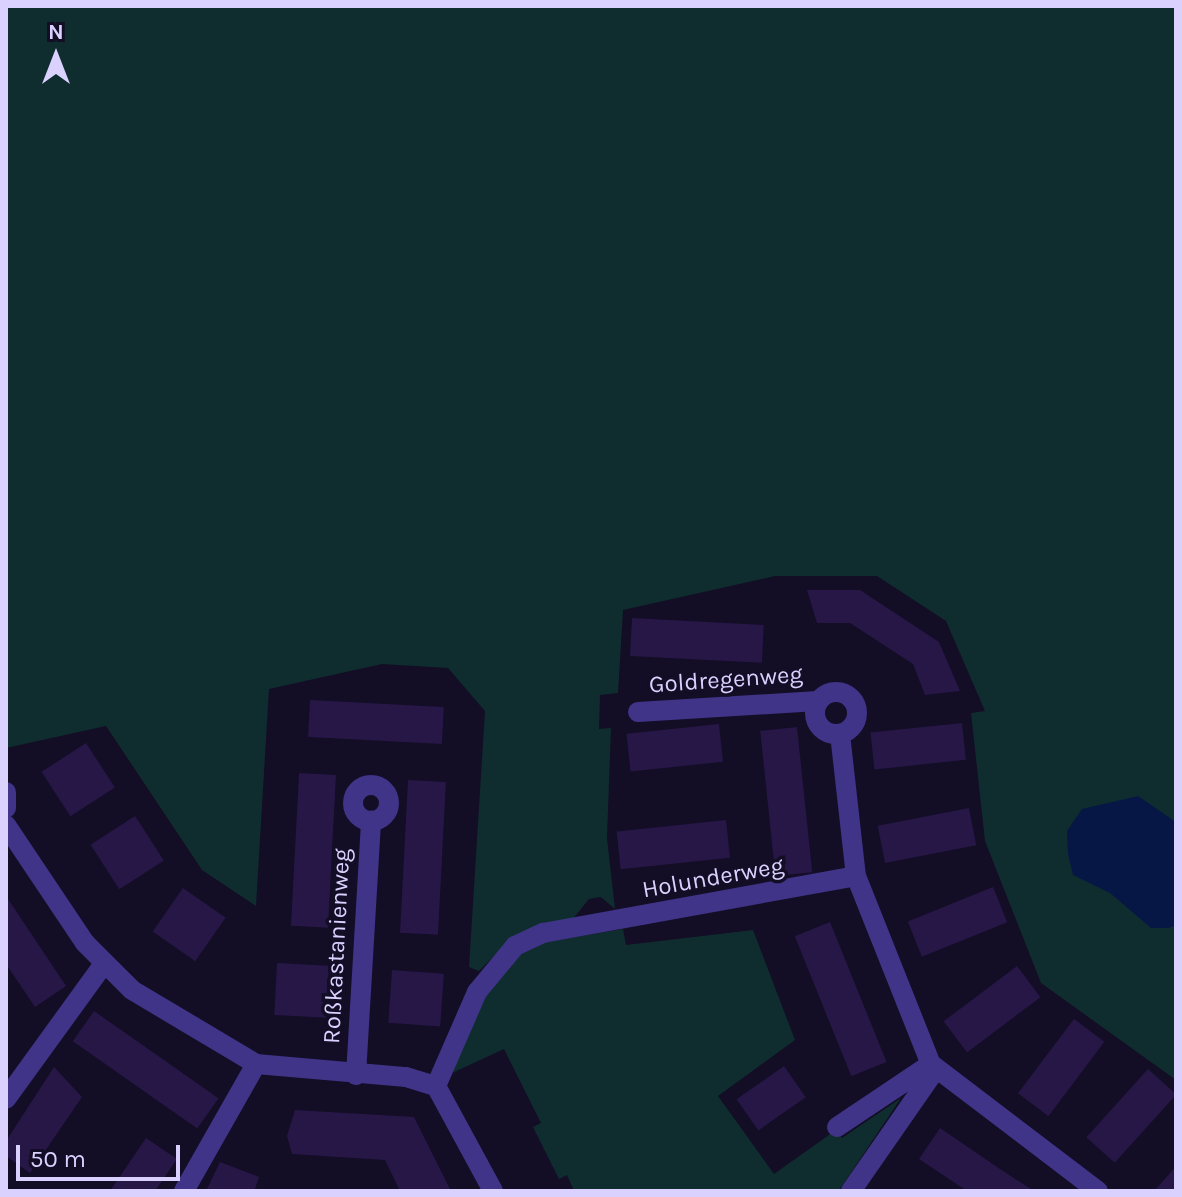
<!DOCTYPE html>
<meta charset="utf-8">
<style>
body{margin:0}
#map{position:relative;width:1182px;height:1197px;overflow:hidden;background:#130d25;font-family:Karla,sans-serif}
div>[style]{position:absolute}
.green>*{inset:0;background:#0f2d2f}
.water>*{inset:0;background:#061745}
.building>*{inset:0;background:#261747;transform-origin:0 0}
.minor>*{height:20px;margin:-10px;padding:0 10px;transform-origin:10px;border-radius:10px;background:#3f3487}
.minor>.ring{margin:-10px;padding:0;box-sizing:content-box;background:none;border:20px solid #3f3487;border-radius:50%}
span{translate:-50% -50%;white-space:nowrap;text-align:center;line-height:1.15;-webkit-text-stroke:7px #130d25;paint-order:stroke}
.street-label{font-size:24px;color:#dad1ff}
.frame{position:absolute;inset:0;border:8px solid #dad1ff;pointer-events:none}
.north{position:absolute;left:16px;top:16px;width:80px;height:80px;-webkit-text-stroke:6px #130d25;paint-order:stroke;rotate:0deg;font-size:22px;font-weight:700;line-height:32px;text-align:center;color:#dad1ff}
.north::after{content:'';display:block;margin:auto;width:28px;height:36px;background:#dad1ff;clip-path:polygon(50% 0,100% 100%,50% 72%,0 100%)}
.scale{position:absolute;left:16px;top:1145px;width:164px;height:36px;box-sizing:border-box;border:4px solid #dad1ff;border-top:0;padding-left:10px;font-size:24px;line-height:28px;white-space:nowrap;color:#dad1ff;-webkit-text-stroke:6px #130d25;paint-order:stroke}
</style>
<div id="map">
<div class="green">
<div style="clip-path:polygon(6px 6px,1176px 6px,1176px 1080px,1041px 983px,985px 841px,971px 713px,985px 711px,946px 621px,877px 576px,775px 576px,623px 610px,618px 693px,600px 695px,599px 729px,611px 728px,607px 838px,615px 909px,601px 897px,589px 899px,572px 920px,509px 941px,479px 971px,469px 967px,485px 711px,448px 668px,382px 664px,269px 689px,256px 906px,202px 870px,106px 726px,6px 748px)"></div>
<div style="clip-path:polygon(623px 929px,626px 945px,753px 930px,795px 1040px,718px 1096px,774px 1174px,836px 1130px,842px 1138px,901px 1098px,840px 1189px,574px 1191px,567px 1175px,559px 1179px,533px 1127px,541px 1123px,504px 1049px,452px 1073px,495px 974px,534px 944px)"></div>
</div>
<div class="water">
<div style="clip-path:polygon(1138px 796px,1176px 822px,1176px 925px,1169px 928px,1151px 928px,1110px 893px,1073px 875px,1068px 854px,1067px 831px,1082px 809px)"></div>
</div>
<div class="building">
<div style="clip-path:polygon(807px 590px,860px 590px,939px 642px,960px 691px,925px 695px,913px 664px,850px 623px,817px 623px)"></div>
<div style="left:632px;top:618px;width:132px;height:38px;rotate:3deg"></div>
<div style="left:310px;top:700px;width:134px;height:37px;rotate:3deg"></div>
<div style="left:962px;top:723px;width:37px;height:92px;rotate:84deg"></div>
<div style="left:719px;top:724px;width:38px;height:93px;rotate:84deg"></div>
<div style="left:797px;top:727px;width:146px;height:37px;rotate:84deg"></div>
<div style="left:86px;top:743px;width:53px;height:53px;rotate:57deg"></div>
<div style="left:299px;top:773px;width:37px;height:153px;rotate:3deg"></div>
<div style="left:408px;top:780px;width:38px;height:153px;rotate:3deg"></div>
<div style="left:969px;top:808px;width:38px;height:93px;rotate:79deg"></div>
<div style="left:135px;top:816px;width:53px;height:53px;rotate:57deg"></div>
<div style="left:726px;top:820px;width:38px;height:110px;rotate:84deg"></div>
<div style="left:993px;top:887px;width:38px;height:92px;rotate:68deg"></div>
<div style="left:183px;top:888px;width:52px;height:53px;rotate:35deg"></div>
<div style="clip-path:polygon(6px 896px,66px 986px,35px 1007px,6px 964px)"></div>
<div style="left:830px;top:922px;width:151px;height:38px;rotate:68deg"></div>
<div style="left:277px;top:963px;width:52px;height:52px;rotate:3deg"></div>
<div style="left:1017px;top:966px;width:39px;height:92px;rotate:53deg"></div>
<div style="left:392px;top:970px;width:52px;height:53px;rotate:4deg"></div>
<div style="left:94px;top:1011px;width:152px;height:37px;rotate:35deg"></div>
<div style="left:1074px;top:1019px;width:38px;height:93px;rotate:37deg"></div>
<div style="left:784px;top:1066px;width:38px;height:58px;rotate:55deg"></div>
<div style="clip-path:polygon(54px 1067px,82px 1097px,30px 1173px,6px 1156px,6px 1141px)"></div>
<div style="left:1148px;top:1069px;width:38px;height:92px;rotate:42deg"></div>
<div style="clip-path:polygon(295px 1110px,414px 1117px,451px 1191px,400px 1191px,385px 1160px,292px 1154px,287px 1136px)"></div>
<div style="clip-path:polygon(940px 1128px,1000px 1169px,1034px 1191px,967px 1191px,919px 1159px)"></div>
<div style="clip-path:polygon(146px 1138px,177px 1159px,155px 1191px,110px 1191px)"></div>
<div style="clip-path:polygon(220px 1162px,259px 1177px,255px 1189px,206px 1191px)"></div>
<div style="clip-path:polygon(1176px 1166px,1176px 1191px,1154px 1191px,1164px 1180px)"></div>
</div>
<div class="minor">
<div class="ring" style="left:815px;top:692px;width:22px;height:22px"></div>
<div style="left:638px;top:712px;width:180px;rotate:-3.5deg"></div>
<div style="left:840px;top:734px;width:143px;rotate:83.6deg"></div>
<div style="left:856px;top:876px;width:202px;rotate:68.3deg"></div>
<div style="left:931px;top:1064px;width:210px;rotate:37.3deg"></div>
<div class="ring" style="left:353px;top:785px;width:16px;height:16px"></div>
<div style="left:6px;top:792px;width:16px;rotate:90deg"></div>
<div style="left:6px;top:825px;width:142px;rotate:56.2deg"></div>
<div style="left:85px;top:943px;width:66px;rotate:45deg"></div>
<div style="left:132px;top:990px;width:144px;rotate:30.8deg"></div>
<div style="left:256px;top:1064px;width:151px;rotate:5deg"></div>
<div style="left:406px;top:1077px;width:31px;rotate:17deg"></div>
<div style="left:436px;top:1086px;width:119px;rotate:61.5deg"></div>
<div style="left:356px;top:1075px;width:255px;rotate:-86.6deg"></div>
<div style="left:436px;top:1086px;width:103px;rotate:-66.4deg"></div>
<div style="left:477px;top:992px;width:60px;rotate:-50.4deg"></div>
<div style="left:515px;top:946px;width:31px;rotate:-25deg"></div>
<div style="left:543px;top:933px;width:318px;rotate:-10.3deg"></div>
<div style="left:6px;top:1099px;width:165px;rotate:-54.1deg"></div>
<div style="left:837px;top:1127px;width:113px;rotate:-33.8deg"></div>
<div style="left:184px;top:1191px;width:146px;rotate:-60.4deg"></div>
<div style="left:851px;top:1191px;width:147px;rotate:-55.2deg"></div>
</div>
<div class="street-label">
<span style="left:726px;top:680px;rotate:-4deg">Goldregenweg</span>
<span style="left:713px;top:878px;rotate:-10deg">Holunderweg</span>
<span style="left:337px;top:946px;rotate:-87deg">Roßkastanienweg</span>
</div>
<div class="frame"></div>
<div class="north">N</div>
<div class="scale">50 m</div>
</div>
